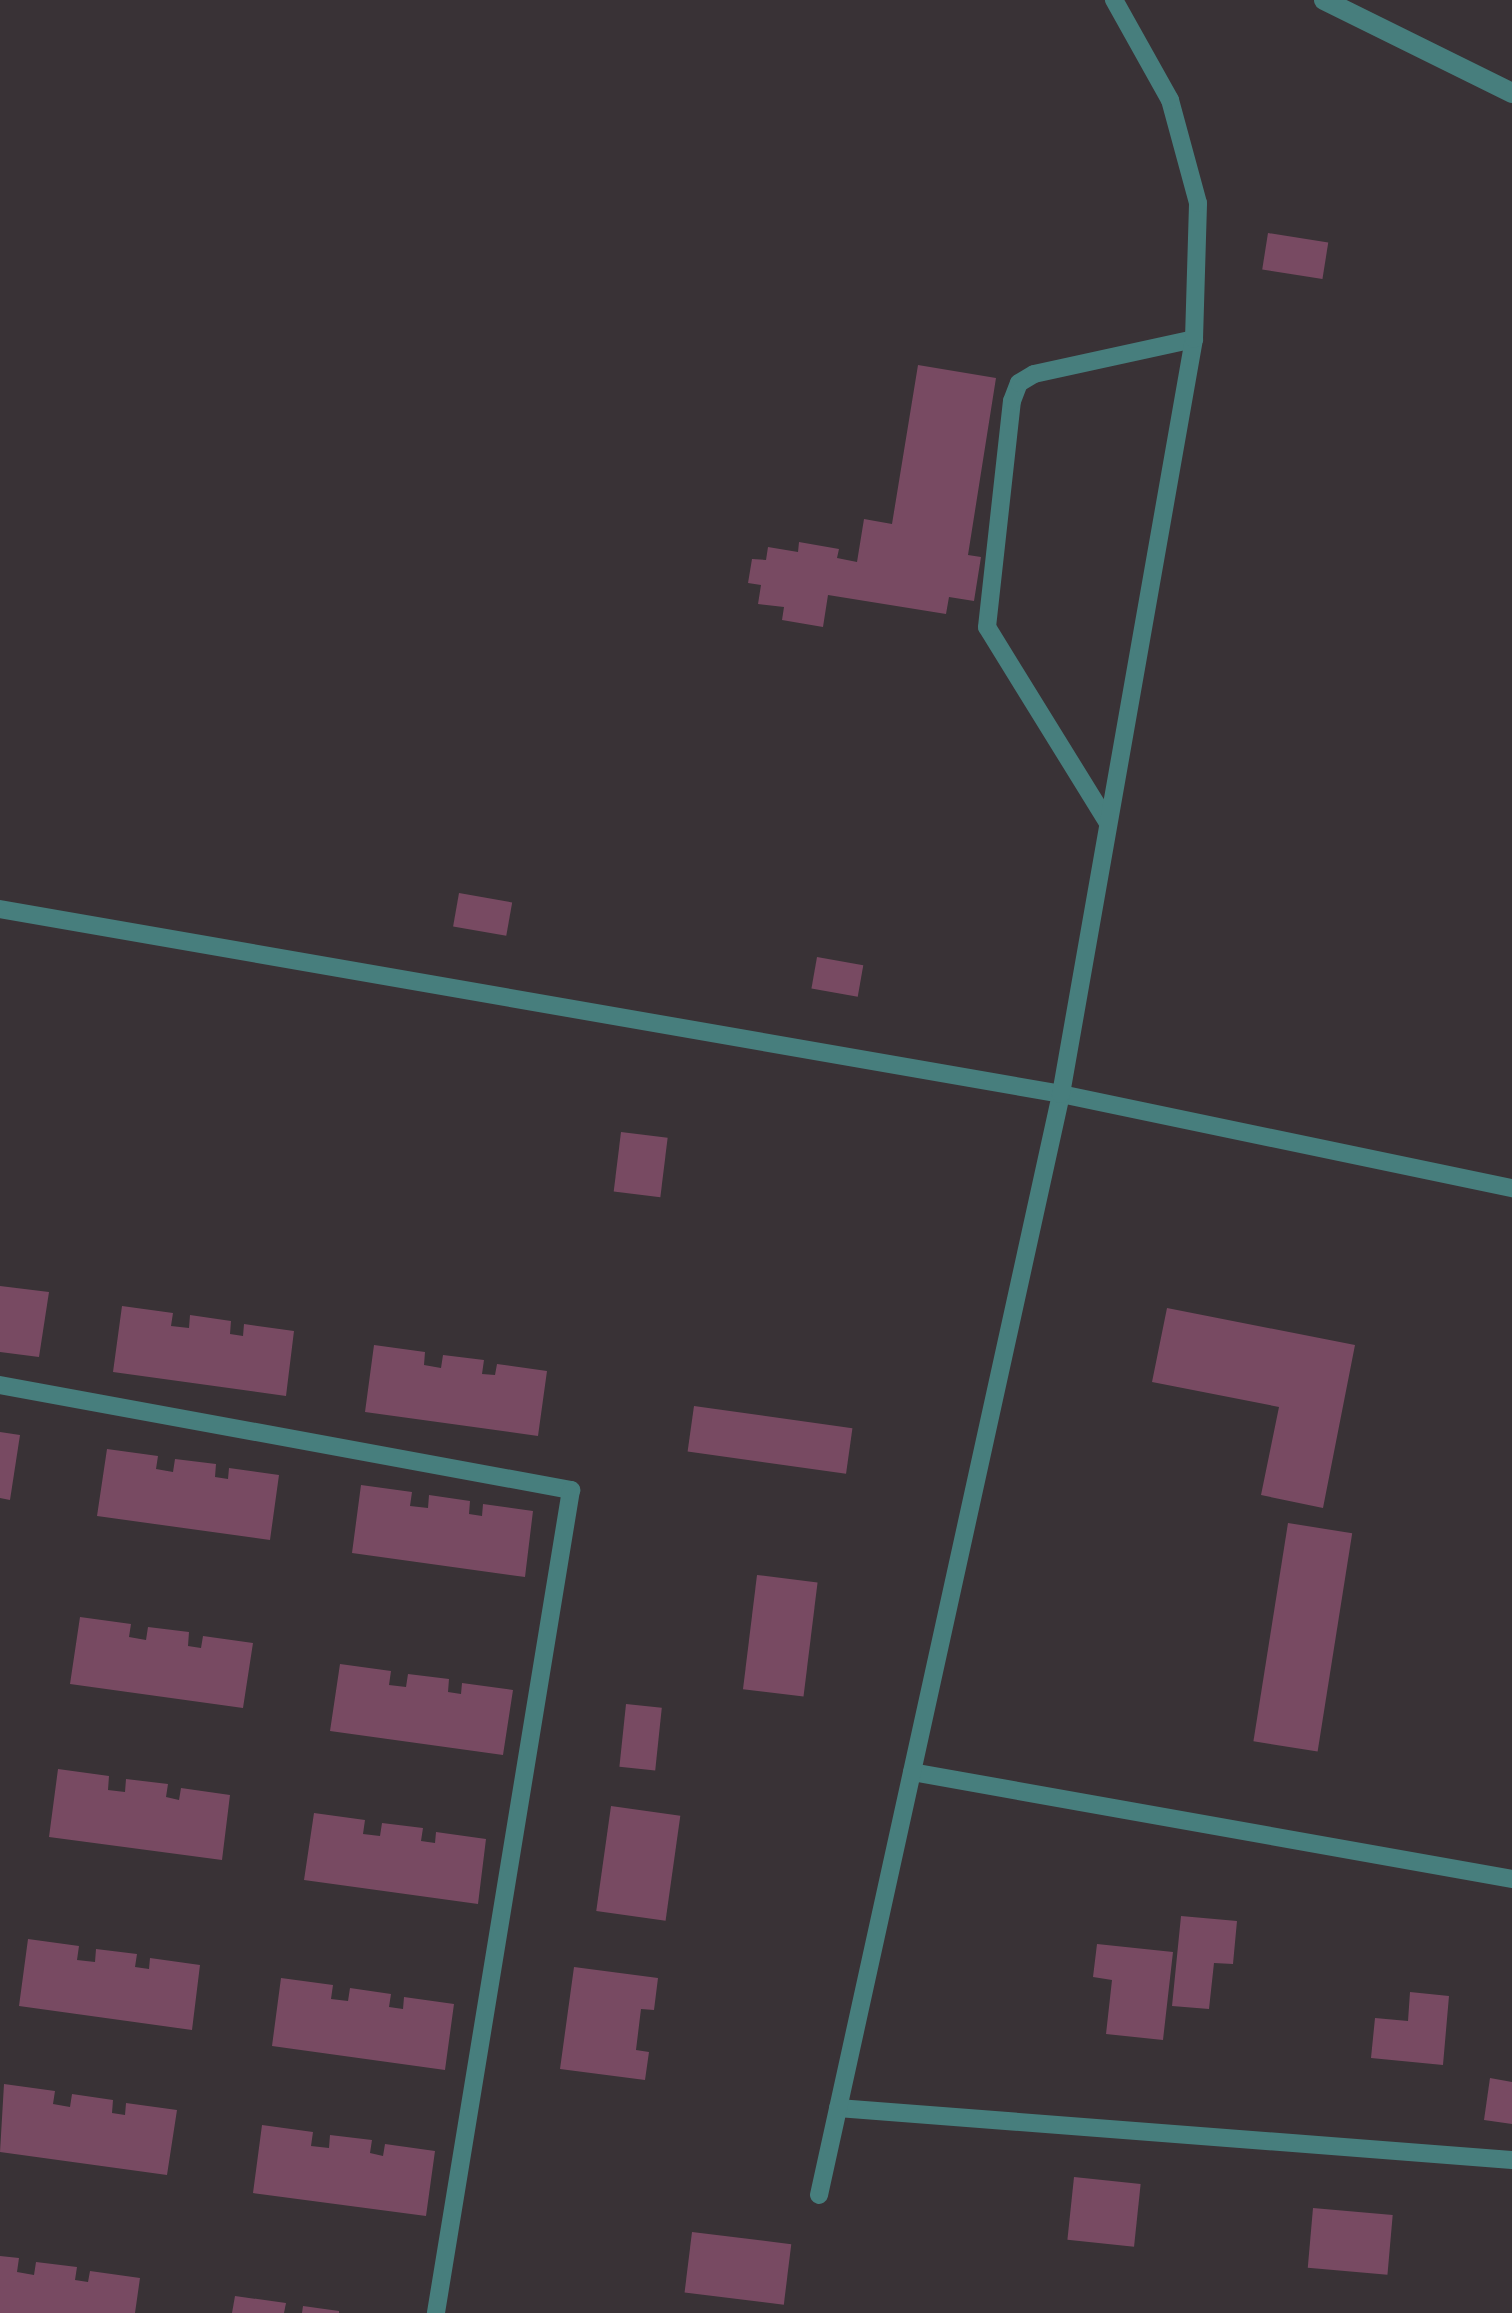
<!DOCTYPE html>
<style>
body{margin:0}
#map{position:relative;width:1512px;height:2313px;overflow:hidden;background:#393236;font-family:"Zilla Slab",serif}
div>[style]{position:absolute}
.building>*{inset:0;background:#784a62;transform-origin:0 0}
.lane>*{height:18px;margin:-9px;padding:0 9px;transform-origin:9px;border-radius:9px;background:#477e7d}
.street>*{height:20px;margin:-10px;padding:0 10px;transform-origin:10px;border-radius:10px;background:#477e7d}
span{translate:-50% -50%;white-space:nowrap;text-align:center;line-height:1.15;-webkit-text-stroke:9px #2f282c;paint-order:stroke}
</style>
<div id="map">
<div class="building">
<div style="left:1268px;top:233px;width:61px;height:37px;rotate:9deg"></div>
<div style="clip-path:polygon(918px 365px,996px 378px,968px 555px,981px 557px,974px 601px,949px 597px,946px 614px,828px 595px,823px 627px,782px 620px,784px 607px,758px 604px,761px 585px,748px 583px,752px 559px,766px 560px,768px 547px,798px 552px,799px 542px,839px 549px,837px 558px,857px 562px,864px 519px,892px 524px)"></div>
<div style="left:459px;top:893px;width:54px;height:34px;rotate:10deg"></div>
<div style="left:817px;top:957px;width:47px;height:32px;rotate:10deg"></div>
<div style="left:621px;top:1132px;width:47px;height:60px;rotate:7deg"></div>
<div style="clip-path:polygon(0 1286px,49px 1292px,39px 1357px,0 1352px)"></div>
<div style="clip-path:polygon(122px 1306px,173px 1313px,171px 1326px,189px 1328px,190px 1315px,231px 1321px,230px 1334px,243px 1336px,244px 1324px,294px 1331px,286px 1396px,113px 1372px)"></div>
<div style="clip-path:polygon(1167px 1308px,1355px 1345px,1323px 1508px,1261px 1495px,1279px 1407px,1152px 1382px)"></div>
<div style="clip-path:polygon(374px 1345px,425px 1352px,424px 1365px,441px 1368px,443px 1355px,484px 1360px,482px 1374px,495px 1375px,497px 1364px,547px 1371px,538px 1436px,365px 1412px)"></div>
<div style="left:694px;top:1406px;width:160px;height:46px;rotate:8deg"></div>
<div style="clip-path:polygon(0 1432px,20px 1435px,10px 1500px,0 1498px)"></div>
<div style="clip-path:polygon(107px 1449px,158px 1456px,156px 1469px,173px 1472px,175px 1459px,216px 1464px,215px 1477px,228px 1479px,229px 1468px,279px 1475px,270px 1540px,97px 1516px)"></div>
<div style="clip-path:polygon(361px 1485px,412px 1492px,410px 1506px,428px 1508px,429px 1495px,470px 1501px,469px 1514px,482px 1516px,483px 1504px,533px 1511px,525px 1577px,352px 1553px)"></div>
<div style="left:1288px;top:1523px;width:65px;height:221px;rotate:9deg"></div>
<div style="left:757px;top:1575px;width:61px;height:115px;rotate:7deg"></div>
<div style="clip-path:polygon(80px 1617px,131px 1624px,129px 1637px,146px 1640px,148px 1627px,189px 1632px,188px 1646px,201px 1648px,203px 1636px,253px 1643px,243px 1708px,70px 1684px)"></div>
<div style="clip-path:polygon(340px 1664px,391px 1671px,389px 1685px,406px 1687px,408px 1674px,449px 1679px,448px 1692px,461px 1694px,462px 1683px,513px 1690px,503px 1755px,330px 1731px)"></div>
<div style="left:626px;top:1704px;width:36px;height:63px;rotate:6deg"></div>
<div style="clip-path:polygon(58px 1769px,109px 1776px,108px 1790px,125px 1792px,126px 1779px,168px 1784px,166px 1797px,179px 1800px,181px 1788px,230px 1795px,222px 1860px,49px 1837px)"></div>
<div style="left:611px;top:1806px;width:70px;height:106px;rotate:8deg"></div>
<div style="clip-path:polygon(314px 1813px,365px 1820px,363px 1834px,380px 1836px,382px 1823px,423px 1828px,421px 1841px,435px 1843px,436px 1832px,486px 1839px,478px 1904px,304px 1880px)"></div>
<div style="clip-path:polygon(1181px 1916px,1237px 1921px,1233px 1964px,1214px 1963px,1209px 2009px,1172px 2006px)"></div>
<div style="clip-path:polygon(28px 1939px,79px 1946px,77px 1960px,95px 1962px,96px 1949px,137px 1954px,135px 1967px,149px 1969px,150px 1958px,200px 1965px,192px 2030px,19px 2006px)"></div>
<div style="clip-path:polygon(1097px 1944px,1173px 1952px,1163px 2040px,1106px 2034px,1112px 1980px,1093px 1977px)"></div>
<div style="clip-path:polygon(574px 1967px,658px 1978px,654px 2010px,641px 2009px,636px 2050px,649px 2052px,645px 2080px,560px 2069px)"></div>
<div style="clip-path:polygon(281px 1978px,333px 1985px,331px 1999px,348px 2001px,350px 1988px,391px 1994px,389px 2007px,403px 2009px,404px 1997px,454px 2004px,445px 2070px,272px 2046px)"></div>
<div style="clip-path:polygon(1410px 1992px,1449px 1996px,1443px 2065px,1371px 2058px,1375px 2018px,1408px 2021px)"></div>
<div style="clip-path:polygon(1490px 2078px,1512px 2082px,1512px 2124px,1484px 2120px)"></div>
<div style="clip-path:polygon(4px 2084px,55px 2091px,53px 2104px,70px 2107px,72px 2094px,113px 2100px,112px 2113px,125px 2115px,126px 2103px,177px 2110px,167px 2175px,0 2152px)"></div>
<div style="clip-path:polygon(262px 2125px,313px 2132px,311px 2146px,329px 2148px,330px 2135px,372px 2140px,370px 2153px,383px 2156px,385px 2144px,435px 2151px,426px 2216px,253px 2193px)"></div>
<div style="left:1074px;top:2177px;width:67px;height:63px;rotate:6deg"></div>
<div style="left:1313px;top:2208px;width:80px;height:60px;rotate:5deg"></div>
<div style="left:692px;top:2232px;width:100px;height:61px;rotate:7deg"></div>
<div style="clip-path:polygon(0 2256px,19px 2258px,17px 2272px,34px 2275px,36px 2262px,77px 2267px,75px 2280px,88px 2282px,90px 2271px,140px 2278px,135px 2313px,0 2313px)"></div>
<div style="clip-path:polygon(235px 2296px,286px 2303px,284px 2313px,232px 2313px)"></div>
<div style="clip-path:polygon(303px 2306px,339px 2311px,339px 2313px,302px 2313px)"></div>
</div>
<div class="lane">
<div style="left:1108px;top:823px;width:230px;rotate:-121.7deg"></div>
<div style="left:987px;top:627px;width:227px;rotate:-83.7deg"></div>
<div style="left:1012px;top:401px;width:19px;rotate:-69deg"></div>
<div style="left:1019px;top:383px;width:17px;rotate:-31deg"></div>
<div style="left:1034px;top:374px;width:164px;rotate:-12.3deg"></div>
<div style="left:0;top:909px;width:1077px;rotate:9.89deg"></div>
<div style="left:1061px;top:1094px;width:461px;rotate:11.8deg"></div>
<div style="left:0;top:1385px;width:581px;rotate:10.42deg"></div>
<div style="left:571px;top:1490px;width:834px;rotate:99.32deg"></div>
<div style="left:912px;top:1772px;width:609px;rotate:10.11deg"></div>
<div style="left:838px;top:2108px;width:676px;rotate:4.41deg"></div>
<div style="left:819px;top:2195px;width:1127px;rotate:-77.6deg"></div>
<div style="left:1061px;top:1094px;width:767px;rotate:-80.01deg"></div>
<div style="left:1194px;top:339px;width:136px;rotate:-88.3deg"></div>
<div style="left:1198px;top:203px;width:107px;rotate:-105.2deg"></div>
<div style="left:1170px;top:100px;width:115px;rotate:-119.2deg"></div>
</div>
<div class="street">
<div style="left:1324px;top:0;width:210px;rotate:26.3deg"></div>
</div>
</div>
